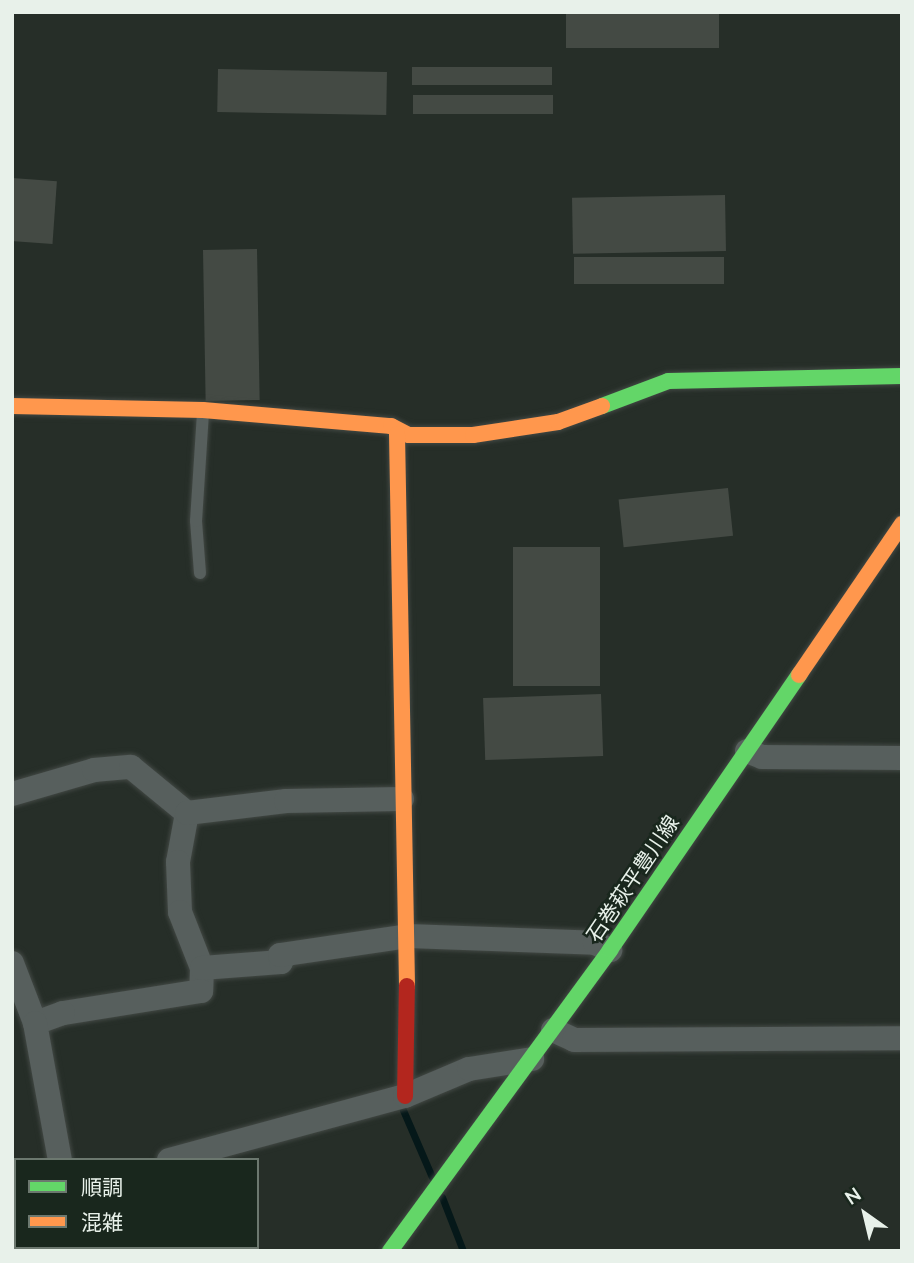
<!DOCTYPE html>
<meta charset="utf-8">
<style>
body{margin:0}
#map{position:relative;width:914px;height:1263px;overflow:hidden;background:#262e28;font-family:"Nunito Sans","Noto Sans JP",sans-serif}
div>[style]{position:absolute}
.stream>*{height:7px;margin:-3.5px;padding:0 3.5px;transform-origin:3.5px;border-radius:3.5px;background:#051819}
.building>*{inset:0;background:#444a44;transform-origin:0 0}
.roads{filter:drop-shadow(0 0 2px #424844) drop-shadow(0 0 2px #424844)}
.lane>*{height:12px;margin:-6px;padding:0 6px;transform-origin:6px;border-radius:6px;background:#575f5d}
.street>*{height:24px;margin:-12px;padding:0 12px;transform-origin:12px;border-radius:12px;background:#575f5d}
.fast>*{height:16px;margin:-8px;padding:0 8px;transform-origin:8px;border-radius:8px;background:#63d668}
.slow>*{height:16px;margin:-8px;padding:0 8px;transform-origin:8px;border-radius:8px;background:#ff974d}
.jam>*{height:16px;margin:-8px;padding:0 8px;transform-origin:8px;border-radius:8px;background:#b3261e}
span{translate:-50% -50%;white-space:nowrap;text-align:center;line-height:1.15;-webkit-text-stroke:5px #19271d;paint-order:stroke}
.street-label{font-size:21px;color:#e8f1ea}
.frame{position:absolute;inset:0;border:14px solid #e8f1ea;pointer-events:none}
.legend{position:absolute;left:14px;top:1158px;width:245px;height:91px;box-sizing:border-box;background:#19271d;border:2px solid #6c786f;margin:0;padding:9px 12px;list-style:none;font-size:21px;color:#e8f1ea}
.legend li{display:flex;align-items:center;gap:14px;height:35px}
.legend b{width:35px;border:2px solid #6c786f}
.north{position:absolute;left:830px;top:1179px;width:70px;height:70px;-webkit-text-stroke:5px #19271d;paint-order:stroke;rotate:326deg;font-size:19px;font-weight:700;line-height:28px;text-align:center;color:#e8f1ea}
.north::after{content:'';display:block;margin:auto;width:24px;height:32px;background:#e8f1ea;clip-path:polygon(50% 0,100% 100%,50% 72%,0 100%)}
</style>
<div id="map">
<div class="stream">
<div style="left:403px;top:1110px;width:73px;rotate:66.6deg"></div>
<div style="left:442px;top:1197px;width:58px;rotate:68.7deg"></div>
</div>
<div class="building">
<div style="left:566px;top:12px;width:153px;height:36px"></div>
<div style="left:552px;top:67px;width:18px;height:140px;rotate:90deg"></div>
<div style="left:218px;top:69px;width:169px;height:43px;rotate:1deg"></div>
<div style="left:553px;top:95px;width:19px;height:140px;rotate:90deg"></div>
<div style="left:12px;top:178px;width:45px;height:63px;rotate:4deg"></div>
<div style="left:725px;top:195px;width:56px;height:153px;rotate:89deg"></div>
<div style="left:257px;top:249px;width:151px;height:54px;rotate:89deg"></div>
<div style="left:724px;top:257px;width:27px;height:150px;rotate:90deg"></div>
<div style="left:728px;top:488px;width:48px;height:110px;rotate:84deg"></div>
<div style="left:513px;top:547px;width:87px;height:139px"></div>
<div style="left:601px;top:694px;width:62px;height:118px;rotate:88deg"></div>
</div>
<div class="roads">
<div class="lane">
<div style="left:200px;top:573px;width:52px;rotate:-94.4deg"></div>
<div style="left:196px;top:521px;width:107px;rotate:-86.3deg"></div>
</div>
<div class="street">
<div style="left:747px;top:751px;width:16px;rotate:22deg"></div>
<div style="left:762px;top:757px;width:140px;rotate:0.4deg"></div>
<div style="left:12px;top:794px;width:85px;rotate:-16.3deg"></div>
<div style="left:94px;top:770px;width:37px;rotate:-5deg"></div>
<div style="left:131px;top:767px;width:72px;rotate:39.4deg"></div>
<div style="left:187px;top:813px;width:50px;rotate:100.4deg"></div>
<div style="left:178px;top:862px;width:50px;rotate:87.7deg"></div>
<div style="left:180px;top:912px;width:60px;rotate:68.6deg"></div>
<div style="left:202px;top:968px;width:23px;rotate:92deg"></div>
<div style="left:201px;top:991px;width:140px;rotate:170.9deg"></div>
<div style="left:63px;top:1013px;width:30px;rotate:160deg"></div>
<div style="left:187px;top:813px;width:100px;rotate:-6.9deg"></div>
<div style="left:286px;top:801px;width:116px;rotate:-1deg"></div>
<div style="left:12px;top:963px;width:64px;rotate:69deg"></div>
<div style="left:35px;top:1023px;width:139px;rotate:79.7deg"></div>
<div style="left:202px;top:968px;width:79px;rotate:-4.3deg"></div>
<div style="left:281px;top:962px;width:7px;rotate:-98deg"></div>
<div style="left:280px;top:955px;width:129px;rotate:-8.4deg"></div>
<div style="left:408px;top:936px;width:187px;rotate:2.1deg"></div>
<div style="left:595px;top:943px;width:17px;rotate:25deg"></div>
<div style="left:553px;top:1030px;width:23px;rotate:25deg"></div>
<div style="left:574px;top:1040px;width:328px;rotate:-0.3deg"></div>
<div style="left:169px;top:1160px;width:245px;rotate:-15.2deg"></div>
<div style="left:405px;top:1096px;width:69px;rotate:-22.9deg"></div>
<div style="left:469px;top:1069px;width:64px;rotate:-9deg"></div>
<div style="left:12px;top:1177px;width:4px"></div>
<div style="left:44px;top:1251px;width:4px;rotate:-76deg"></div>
</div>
<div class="fast">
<div style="left:602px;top:406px;width:71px;rotate:-20.7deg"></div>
<div style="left:668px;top:381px;width:234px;rotate:-1.2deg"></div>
<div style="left:390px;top:1251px;width:373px;rotate:-53.8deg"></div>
<div style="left:610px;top:950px;width:334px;rotate:-55.5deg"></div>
</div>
<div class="slow">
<div style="left:12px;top:406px;width:191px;rotate:1.2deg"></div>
<div style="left:203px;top:410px;width:189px;rotate:4.9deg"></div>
<div style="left:391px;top:426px;width:20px;rotate:27deg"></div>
<div style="left:409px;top:435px;width:64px"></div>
<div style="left:473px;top:435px;width:86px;rotate:-8.7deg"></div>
<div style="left:558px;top:422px;width:47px;rotate:-20deg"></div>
<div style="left:397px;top:434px;width:552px;rotate:88.96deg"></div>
<div style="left:799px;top:675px;width:183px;rotate:-55.7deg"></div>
</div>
<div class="jam">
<div style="left:405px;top:1096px;width:110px;rotate:-89deg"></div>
</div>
</div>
<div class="street-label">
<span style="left:633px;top:879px;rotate:-56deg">石巻萩平豊川線</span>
</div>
<div class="frame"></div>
<ul class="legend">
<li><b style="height:9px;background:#63d668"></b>順調</li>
<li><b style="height:9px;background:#ff974d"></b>混雑</li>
</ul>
<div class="north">N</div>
</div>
